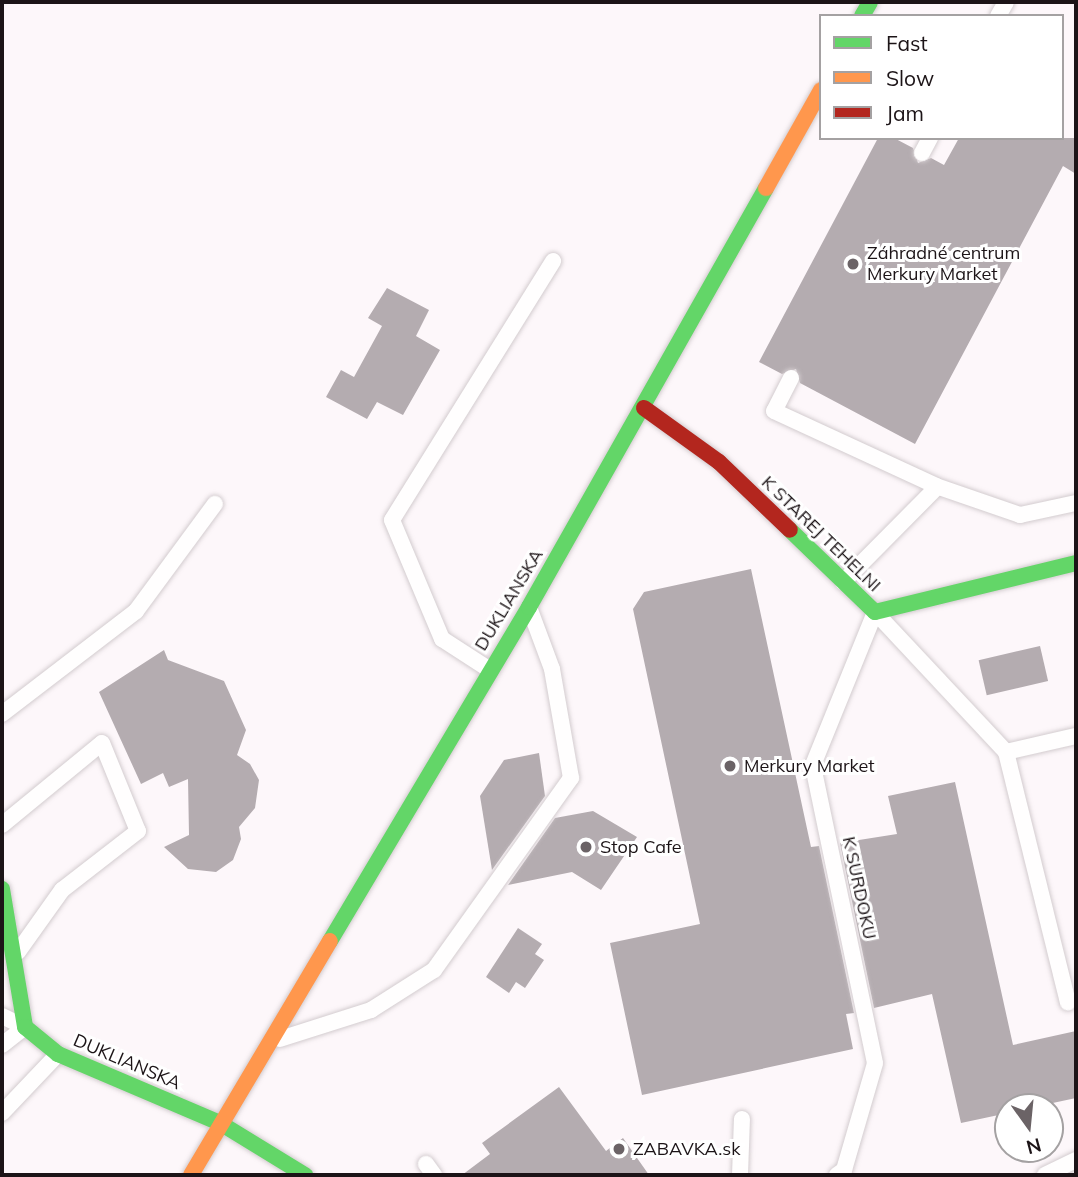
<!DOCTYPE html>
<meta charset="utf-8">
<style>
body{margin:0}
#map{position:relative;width:1078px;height:1177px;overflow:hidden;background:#fdf7fa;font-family:Mulish,sans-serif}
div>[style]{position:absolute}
.building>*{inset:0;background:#b4acb0;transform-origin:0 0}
.roads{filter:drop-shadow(0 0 2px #d3cccf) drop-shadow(0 0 2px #d3cccf)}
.lane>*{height:16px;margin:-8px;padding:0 8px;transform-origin:8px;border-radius:8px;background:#fffefe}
.fast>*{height:16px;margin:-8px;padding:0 8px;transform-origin:8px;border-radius:8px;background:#63d668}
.slow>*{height:16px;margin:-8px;padding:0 8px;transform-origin:8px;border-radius:8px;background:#ff974d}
.jam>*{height:16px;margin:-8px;padding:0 8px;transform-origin:8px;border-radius:8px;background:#b3261e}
.dots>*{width:19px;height:19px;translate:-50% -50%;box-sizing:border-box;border:4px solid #fff;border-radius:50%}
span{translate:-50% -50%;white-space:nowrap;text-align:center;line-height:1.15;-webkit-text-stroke:6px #fff;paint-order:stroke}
.poi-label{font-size:18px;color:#1c1417}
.left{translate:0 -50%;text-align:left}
.street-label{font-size:18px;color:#1c1417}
.frame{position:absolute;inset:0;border:4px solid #1c1417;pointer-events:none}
.legend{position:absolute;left:819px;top:14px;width:245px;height:126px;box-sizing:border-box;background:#fff;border:2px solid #a4a1a2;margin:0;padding:9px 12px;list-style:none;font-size:21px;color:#1c1417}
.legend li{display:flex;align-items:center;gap:14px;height:35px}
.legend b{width:35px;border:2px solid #a4a1a2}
.north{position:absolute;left:994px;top:1093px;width:70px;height:70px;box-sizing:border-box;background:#fff;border:2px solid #a4a1a2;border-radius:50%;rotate:165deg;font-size:19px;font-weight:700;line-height:28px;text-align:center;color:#1c1417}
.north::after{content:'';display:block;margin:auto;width:24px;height:32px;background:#6b6366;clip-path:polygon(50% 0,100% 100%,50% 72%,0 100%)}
</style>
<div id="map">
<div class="building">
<div style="clip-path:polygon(878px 138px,894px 138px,913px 148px,918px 163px,931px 158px,944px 165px,959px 138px,1076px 138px,1076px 174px,1063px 166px,915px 444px,800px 383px,796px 369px,782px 374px,759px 362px)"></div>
<div style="clip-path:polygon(387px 288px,429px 310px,416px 336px,440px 350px,403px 415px,377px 402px,367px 419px,326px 397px,341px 370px,354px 377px,382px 326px,368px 318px)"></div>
<div style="clip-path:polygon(751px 569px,811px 847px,819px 846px,854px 1013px,846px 1014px,853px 1049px,642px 1095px,610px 943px,700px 924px,633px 609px,644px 592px)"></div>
<div style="left:1040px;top:646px;width:36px;height:63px;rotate:77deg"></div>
<div style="clip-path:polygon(164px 650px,168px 660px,224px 681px,246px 730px,237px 755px,250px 764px,259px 780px,255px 808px,239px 827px,241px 839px,233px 860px,216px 872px,188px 869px,164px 847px,189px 835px,188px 779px,169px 787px,163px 773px,141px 784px,99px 692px)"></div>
<div style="clip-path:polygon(539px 753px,545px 796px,492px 870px,480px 796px,504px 760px)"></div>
<div style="clip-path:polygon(955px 782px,1013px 1045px,1076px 1031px,1076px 1098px,1034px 1107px,1008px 1107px,1008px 1113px,961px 1123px,932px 994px,874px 1008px,840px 843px,897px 834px,888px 796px)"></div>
<div style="clip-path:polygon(593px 811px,637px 837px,601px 890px,572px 872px,508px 885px,555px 818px)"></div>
<div style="clip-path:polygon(518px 928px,542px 944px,535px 954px,544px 960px,525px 988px,516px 982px,509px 993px,486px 977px)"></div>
<div style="clip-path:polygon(559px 1087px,606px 1151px,623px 1138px,649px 1175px,462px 1175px,490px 1154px,482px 1143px)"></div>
</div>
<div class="roads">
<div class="lane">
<div style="left:998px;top:16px;width:16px;rotate:-60deg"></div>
<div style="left:922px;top:153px;width:17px;rotate:-62deg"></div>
<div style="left:791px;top:378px;width:37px;rotate:117deg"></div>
<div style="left:774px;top:411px;width:179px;rotate:24.8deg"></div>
<div style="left:936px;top:486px;width:89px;rotate:19deg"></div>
<div style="left:1020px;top:515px;width:57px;rotate:-12.1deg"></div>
<div style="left:843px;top:582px;width:129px;rotate:-45.3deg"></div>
<div style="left:490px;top:670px;width:57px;rotate:-147.1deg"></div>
<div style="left:442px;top:639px;width:129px;rotate:-112.8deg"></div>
<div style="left:392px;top:520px;width:305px;rotate:-58.1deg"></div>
<div style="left:2px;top:714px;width:169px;rotate:-37.5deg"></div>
<div style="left:136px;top:611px;width:133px;rotate:-53.6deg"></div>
<div style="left:1006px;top:752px;width:72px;rotate:-12.9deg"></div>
<div style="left:2px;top:825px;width:129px;rotate:-39.4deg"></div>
<div style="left:102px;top:743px;width:95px;rotate:67.8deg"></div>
<div style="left:138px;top:831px;width:96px;rotate:142.2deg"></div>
<div style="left:62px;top:890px;width:76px;rotate:125.4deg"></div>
<div style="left:2px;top:1016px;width:25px;rotate:26deg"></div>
<div style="left:25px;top:1027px;width:29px;rotate:142deg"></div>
<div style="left:280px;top:1039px;width:96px;rotate:-17.7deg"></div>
<div style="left:371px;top:1010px;width:75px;rotate:-32.4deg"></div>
<div style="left:434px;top:970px;width:236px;rotate:-54.5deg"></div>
<div style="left:571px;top:778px;width:111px;rotate:-99.9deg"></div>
<div style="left:552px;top:669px;width:63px;rotate:-110.4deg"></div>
<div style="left:2px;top:1113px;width:81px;rotate:-46.5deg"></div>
<div style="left:426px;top:1164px;width:14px;rotate:54deg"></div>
<div style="left:740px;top:1175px;width:56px;rotate:-88deg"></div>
<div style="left:837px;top:1175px;width:9px;rotate:-36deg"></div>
<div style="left:844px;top:1170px;width:111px;rotate:-73.8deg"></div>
<div style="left:875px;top:1063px;width:304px;rotate:-101.8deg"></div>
<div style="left:813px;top:765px;width:165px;rotate:-67.9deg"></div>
<div style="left:875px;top:612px;width:192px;rotate:46.9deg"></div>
<div style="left:1006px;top:752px;width:258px;rotate:76.1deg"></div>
<div style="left:1045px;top:1175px;width:34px;rotate:-26deg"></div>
</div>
<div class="fast">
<div style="left:862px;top:16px;width:16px;rotate:-60deg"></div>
<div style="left:790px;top:530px;width:118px;rotate:44deg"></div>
<div style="left:875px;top:612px;width:207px;rotate:-13.7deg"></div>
<div style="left:2px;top:889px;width:140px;rotate:80.5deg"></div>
<div style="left:25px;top:1027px;width:43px;rotate:39.3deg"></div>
<div style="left:58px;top:1054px;width:176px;rotate:23.1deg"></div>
<div style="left:220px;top:1123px;width:100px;rotate:31.5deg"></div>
<div style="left:330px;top:941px;width:389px;rotate:-59.2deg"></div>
<div style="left:529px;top:607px;width:481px;rotate:-60.5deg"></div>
</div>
<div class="slow">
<div style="left:766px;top:188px;width:112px;rotate:-60.7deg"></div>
<div style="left:191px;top:1175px;width:272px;rotate:-59.3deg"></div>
</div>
<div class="jam">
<div style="left:644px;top:408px;width:92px;rotate:35.8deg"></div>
<div style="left:719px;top:462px;width:98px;rotate:43.8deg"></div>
</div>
</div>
<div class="dots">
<div style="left:853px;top:264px;background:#6b6366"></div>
<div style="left:730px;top:766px;background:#6b6366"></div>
<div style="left:586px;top:847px;background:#6b6366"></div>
<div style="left:619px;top:1149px;background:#6b6366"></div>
</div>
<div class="poi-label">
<span class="left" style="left:867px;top:264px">Záhradné centrum<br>Merkury Market</span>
<span class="left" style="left:744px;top:766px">Merkury Market</span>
<span class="left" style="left:600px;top:847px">Stop Cafe</span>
<span class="left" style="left:633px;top:1149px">ZABAVKA.sk</span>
</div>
<div class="street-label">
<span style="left:821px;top:534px;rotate:44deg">K STAREJ TEHELNI</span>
<span style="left:509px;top:600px;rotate:-59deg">DUKLIANSKA</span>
<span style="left:859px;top:888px;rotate:78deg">K SURDOKU</span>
<span style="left:127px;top:1062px;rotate:23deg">DUKLIANSKA</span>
</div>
<div class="frame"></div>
<ul class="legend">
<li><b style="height:9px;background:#63d668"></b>Fast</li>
<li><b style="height:9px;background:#ff974d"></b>Slow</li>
<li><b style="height:9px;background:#b3261e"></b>Jam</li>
</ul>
<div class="north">N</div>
</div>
